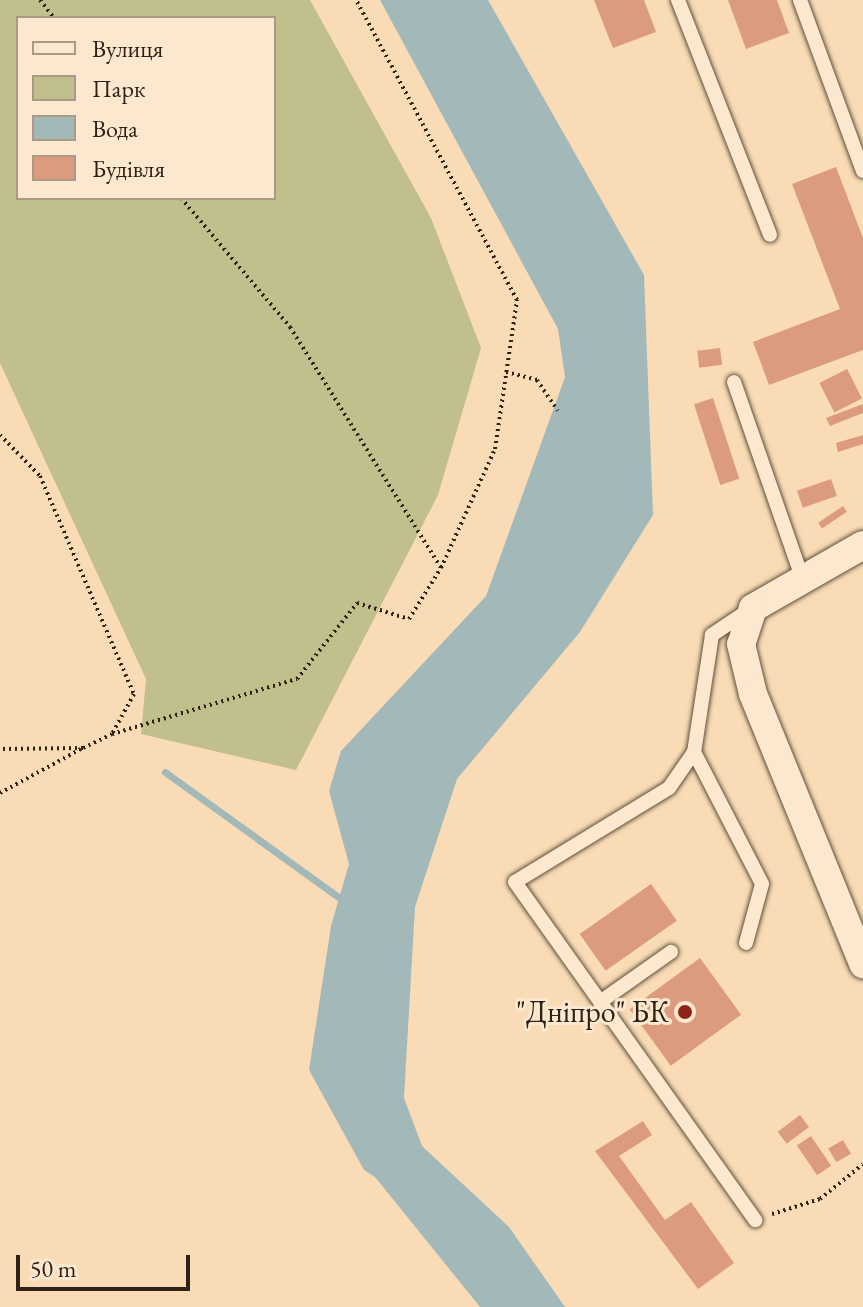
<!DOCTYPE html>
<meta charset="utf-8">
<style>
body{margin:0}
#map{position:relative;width:863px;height:1307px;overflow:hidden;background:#f9dcb5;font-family:"EB Garamond",serif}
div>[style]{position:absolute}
.green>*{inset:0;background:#c1bf8b}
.water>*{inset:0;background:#a3b9b9}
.stream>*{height:7px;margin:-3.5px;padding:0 3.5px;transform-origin:3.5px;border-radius:3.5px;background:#a3b9b9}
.building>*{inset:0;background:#dd9b7e;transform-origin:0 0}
.path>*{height:4px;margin-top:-2px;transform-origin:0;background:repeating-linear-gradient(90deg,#2e2217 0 2px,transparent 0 6px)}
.roads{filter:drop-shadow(0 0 2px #61503e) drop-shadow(0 0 2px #61503e)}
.lane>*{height:14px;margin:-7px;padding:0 7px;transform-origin:7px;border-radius:7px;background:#fbe8cf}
.street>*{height:28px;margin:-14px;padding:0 14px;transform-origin:14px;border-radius:14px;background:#fbe8cf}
.dots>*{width:22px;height:22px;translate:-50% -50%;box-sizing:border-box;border:4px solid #fbe8cf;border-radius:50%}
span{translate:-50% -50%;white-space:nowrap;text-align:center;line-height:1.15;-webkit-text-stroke:6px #fbe8cf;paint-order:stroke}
.poi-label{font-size:30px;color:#2e2217}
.right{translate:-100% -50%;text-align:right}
.legend{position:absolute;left:16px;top:16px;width:260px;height:184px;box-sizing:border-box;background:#fbe8cf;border:2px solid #a99985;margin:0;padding:10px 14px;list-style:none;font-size:24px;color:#2e2217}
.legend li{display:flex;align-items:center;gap:16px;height:40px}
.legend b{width:40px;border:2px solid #a99985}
.scale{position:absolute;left:16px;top:1255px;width:174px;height:36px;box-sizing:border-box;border:4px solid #2e2217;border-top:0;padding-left:10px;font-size:24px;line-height:28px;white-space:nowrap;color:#2e2217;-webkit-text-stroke:6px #fbe8cf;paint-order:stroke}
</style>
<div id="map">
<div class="green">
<div style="clip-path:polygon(evenodd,0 0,310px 0,431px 218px,481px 348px,438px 495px,296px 770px,141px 734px,146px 679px,0 363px,0 0,18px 18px,274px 18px,274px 198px,18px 198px,18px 18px)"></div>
</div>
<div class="water">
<div style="clip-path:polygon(380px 0,488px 0,644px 275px,653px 515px,580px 632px,457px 779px,415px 907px,404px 1098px,422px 1146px,509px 1227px,565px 1307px,480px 1307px,375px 1177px,364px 1170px,309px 1070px,331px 926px,349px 864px,329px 791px,341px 751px,486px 596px,565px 377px,558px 329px)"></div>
</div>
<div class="stream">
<div style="left:165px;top:772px;width:222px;rotate:35.8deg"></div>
</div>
<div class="building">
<div style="clip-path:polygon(594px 0,644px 0,656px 32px,613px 48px)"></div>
<div style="clip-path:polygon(728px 0,777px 0,789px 33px,746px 49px)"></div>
<div style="clip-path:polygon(836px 167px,863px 238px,863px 350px,769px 385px,753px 342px,840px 309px,792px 184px)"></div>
<div style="left:720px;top:348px;width:17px;height:23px;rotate:83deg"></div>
<div style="left:847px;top:369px;width:33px;height:31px;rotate:63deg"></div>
<div style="left:713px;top:398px;width:85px;height:20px;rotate:72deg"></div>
<div style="clip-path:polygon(863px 404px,863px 413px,830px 426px,826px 418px)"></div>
<div style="clip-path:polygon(863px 435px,863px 444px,838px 452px,836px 443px)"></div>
<div style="left:831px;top:479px;width:18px;height:36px;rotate:71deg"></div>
<div style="left:843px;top:506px;width:7px;height:30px;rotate:56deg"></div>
<div style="left:651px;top:884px;width:45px;height:87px;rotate:55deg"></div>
<div style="left:700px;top:958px;width:70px;height:87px;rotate:54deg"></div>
<div style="left:800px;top:1115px;width:15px;height:28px;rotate:53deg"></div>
<div style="clip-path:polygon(643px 1121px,652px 1135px,619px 1156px,665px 1220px,691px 1202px,734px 1263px,698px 1289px,595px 1151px)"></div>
<div style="left:811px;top:1136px;width:36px;height:17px;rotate:56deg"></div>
<div style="left:843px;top:1140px;width:16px;height:17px;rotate:60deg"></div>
</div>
<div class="path">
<div style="left:40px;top:0;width:23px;rotate:52deg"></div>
<div style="left:181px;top:198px;width:169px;rotate:49.8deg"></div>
<div style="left:290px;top:327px;width:284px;rotate:57.9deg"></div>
<div style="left:506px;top:372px;width:32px;rotate:14deg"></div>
<div style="left:537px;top:380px;width:37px;rotate:56deg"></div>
<div style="left:0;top:435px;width:57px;rotate:45.7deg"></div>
<div style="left:40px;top:476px;width:237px;rotate:66.7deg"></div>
<div style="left:134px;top:694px;width:46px;rotate:118.8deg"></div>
<div style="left:112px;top:734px;width:32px;rotate:154deg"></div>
<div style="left:83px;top:748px;width:83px;rotate:179.3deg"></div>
<div style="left:112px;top:734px;width:193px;rotate:-16.6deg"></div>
<div style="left:297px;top:679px;width:97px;rotate:-51.7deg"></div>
<div style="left:357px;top:603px;width:54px;rotate:17.1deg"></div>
<div style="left:409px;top:619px;width:60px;rotate:-57.9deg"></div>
<div style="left:441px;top:568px;width:131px;rotate:-65.6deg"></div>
<div style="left:495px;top:449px;width:151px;rotate:-81.6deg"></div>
<div style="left:517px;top:300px;width:340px;rotate:-118.2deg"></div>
<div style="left:0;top:793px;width:92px;rotate:-28.5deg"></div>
<div style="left:772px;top:1214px;width:50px;rotate:-17.4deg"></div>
<div style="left:820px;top:1199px;width:55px;rotate:-39.1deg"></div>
</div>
<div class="roads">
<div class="lane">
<div style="left:678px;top:0;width:252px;rotate:68.6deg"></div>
<div style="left:800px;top:0;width:182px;rotate:69.8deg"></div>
<div style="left:734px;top:382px;width:207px;rotate:70.8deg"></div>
<div style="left:749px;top:610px;width:45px;rotate:146deg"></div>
<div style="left:712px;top:635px;width:118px;rotate:98.7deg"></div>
<div style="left:694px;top:752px;width:44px;rotate:124.8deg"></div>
<div style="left:669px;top:788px;width:180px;rotate:148.6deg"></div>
<div style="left:515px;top:882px;width:415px;rotate:54.6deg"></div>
<div style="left:694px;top:752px;width:148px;rotate:62.7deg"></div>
<div style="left:762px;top:884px;width:61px;rotate:105.2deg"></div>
<div style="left:600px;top:1002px;width:87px;rotate:-35.2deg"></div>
</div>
<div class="street">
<div style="left:863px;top:545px;width:127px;rotate:150.2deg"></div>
<div style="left:753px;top:608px;width:38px;rotate:108deg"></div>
<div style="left:741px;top:644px;width:51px;rotate:76.5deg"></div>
<div style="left:753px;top:694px;width:292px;rotate:67.8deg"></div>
</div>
</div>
<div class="dots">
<div style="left:685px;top:1012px;background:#8f2418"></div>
</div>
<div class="poi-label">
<span class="right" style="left:669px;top:1012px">"Дніпро" БК</span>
</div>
<ul class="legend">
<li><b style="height:10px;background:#fbe8cf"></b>Вулиця</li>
<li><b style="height:22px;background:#c1bf8b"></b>Парк</li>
<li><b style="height:22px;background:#a3b9b9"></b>Вода</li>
<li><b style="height:22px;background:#dd9b7e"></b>Будівля</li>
</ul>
<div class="scale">50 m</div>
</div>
